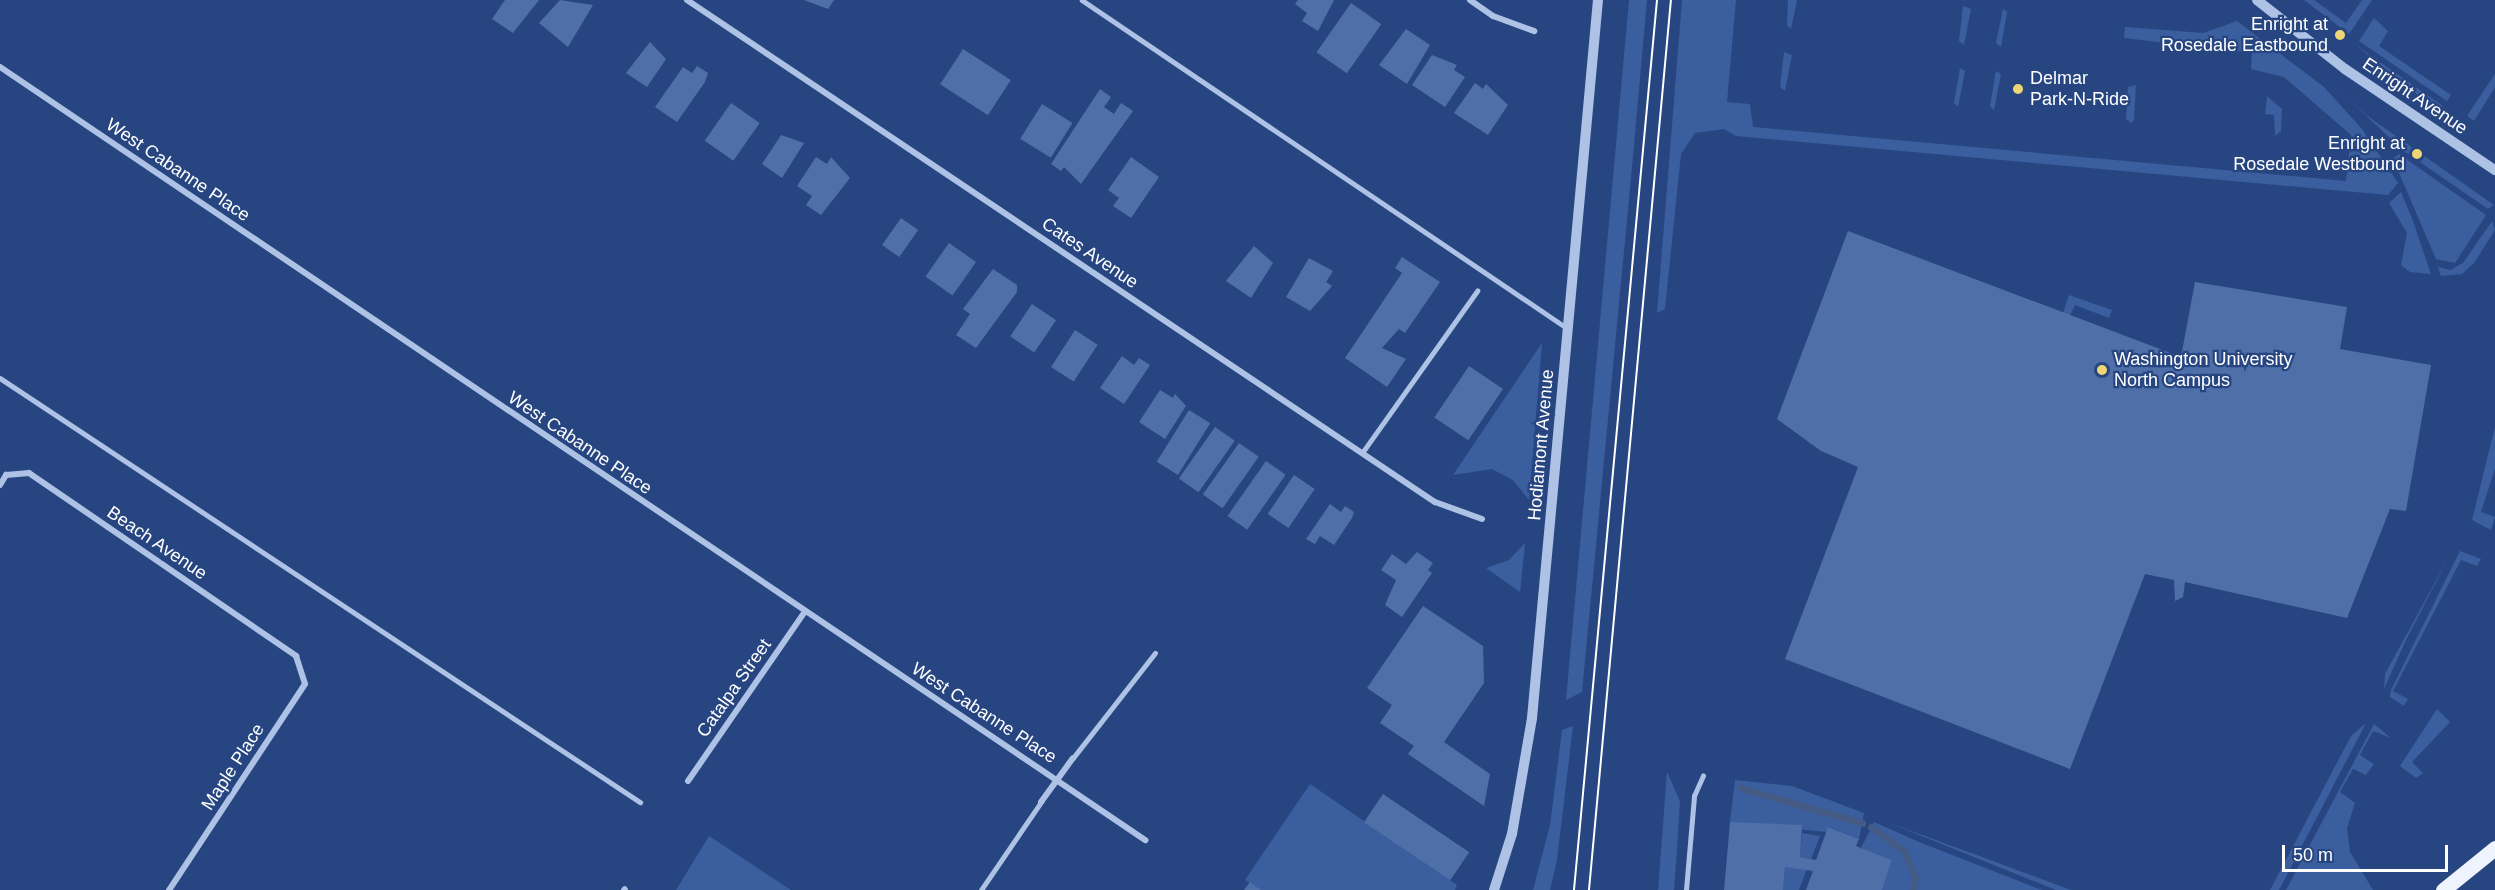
<!DOCTYPE html>
<style>
body{margin:0}
#map{position:relative;width:2495px;height:890px;overflow:hidden;background:#274681;font-family:Helvetica,sans-serif}
div>[style]{position:absolute}
.green>*{inset:0;background:#3b5e9e}
.stream>*{height:7px;margin:-3.5px;padding:0 3.5px;transform-origin:3.5px;border-radius:3.5px;background:#445b86}
.building>*{inset:0;background:#4f6fa9;transform-origin:0 0}
.service>*{height:4.5px;margin:-2.25px;padding:0 2.25px;transform-origin:2.25px;border-radius:2.25px;background:#aec2e6}
.minor>*{height:6px;margin:-3px;padding:0 3px;transform-origin:3px;border-radius:3px;background:#aec2e6}
.tertiary>*{height:10px;margin:-5px;padding:0 5px;transform-origin:5px;border-radius:5px;background:#aec2e6}
.primary>*{height:15px;margin:-7.5px;padding:0 7.5px;transform-origin:7.5px;border-radius:7.5px;background:#eff3fd}
.tram>*{height:1.5px;margin:-0.75px;padding:0 0.75px;transform-origin:0.75px;border-radius:0.75px;background:#fff}
.dots>*{width:16px;height:16px;translate:-50% -50%;box-sizing:border-box;border:3px solid #274681;border-radius:50%}
span{translate:-50% -50%;white-space:nowrap;text-align:center;line-height:1.15;-webkit-text-stroke:4.5px #274681;paint-order:stroke}
.poi-label{font-size:18px;color:#fff}
.right{translate:-100% -50%;text-align:right}
.left{translate:0 -50%;text-align:left}
.street-label{font-size:18px;color:#fff}
.scale{position:absolute;left:2282px;top:845px;width:166px;height:27px;box-sizing:border-box;border:3px solid #fff;border-top:0;padding-left:8px;font-size:18px;line-height:21px;white-space:nowrap;color:#fff;-webkit-text-stroke:4px #274681;paint-order:stroke}
</style>
<div id="map">
<div class="green">
<div style="clip-path:polygon(1629px 0,1647px 0,1632px 167px,1582px 692px,1566px 700px)"></div>
<div style="clip-path:polygon(1682px 0,1736px 0,1727px 102px,1750px 104px,1753px 127px,2346px 181px,2351px 135px,2284px 77px,2251px 69px,2252px 53px,2124px 38px,2125px 27px,2203px 33px,2237px 21px,2324px 87px,2362px 129px,2398px 183px,2388px 195px,1736px 136px,1724px 129px,1695px 133px,1681px 154px,1665px 309px,1657px 313px)"></div>
<div style="clip-path:polygon(1788px 0,1797px 0,1791px 29px,1787px 25px)"></div>
<div style="clip-path:polygon(2304px 0,2314px 0,2346px 23px,2362px 0,2372px 0,2349px 34px)"></div>
<div style="clip-path:polygon(1963px 6px,1971px 9px,1964px 45px,1959px 41px)"></div>
<div style="clip-path:polygon(2003px 9px,2007px 12px,2001px 47px,1996px 43px)"></div>
<div style="clip-path:polygon(2374px 18px,2388px 31px,2379px 46px,2451px 95px,2447px 101px,2359px 41px)"></div>
<div style="clip-path:polygon(2356px 45px,2394px 72px,2443px 106px,2438px 109px,2412px 91px)"></div>
<div style="clip-path:polygon(1784px 52px,1792px 55px,1785px 91px,1780px 87px)"></div>
<div style="clip-path:polygon(1960px 68px,1965px 71px,1958px 107px,1954px 103px)"></div>
<div style="clip-path:polygon(1996px 71px,2001px 74px,1994px 110px,1990px 106px)"></div>
<div style="clip-path:polygon(2495px 74px,2495px 87px,2474px 121px,2467px 116px)"></div>
<div style="clip-path:polygon(2332px 84px,2366px 115px,2494px 205px,2488px 209px,2404px 151px)"></div>
<div style="clip-path:polygon(2136px 85px,2134px 120px,2131px 123px,2126px 119px,2128px 87px)"></div>
<div style="clip-path:polygon(2267px 96px,2282px 109px,2281px 131px,2275px 136px,2274px 115px,2265px 114px)"></div>
<div style="clip-path:polygon(2399px 154px,2486px 215px,2455px 263px,2436px 259px,2393px 159px)"></div>
<div style="clip-path:polygon(2401px 192px,2413px 221px,2431px 274px,2410px 272px,2401px 265px,2407px 233px,2389px 203px)"></div>
<div style="clip-path:polygon(2492px 221px,2495px 230px,2474px 263px,2462px 274px,2441px 276px,2438px 267px,2450px 270px,2463px 263px)"></div>
<div style="clip-path:polygon(2069px 295px,2112px 310px,2109px 318px,2075px 305px,2070px 316px,2063px 313px)"></div>
<div style="clip-path:polygon(1542px 343px,1529px 500px,1513px 480px,1492px 469px,1453px 475px)"></div>
<div style="clip-path:polygon(2495px 427px,2495px 469px,2481px 512px,2495px 517px,2491px 530px,2472px 520px)"></div>
<div style="clip-path:polygon(1525px 543px,1520px 592px,1486px 568px,1509px 560px)"></div>
<div style="clip-path:polygon(2460px 551px,2481px 559px,2477px 566px,2461px 560px,2393px 691px,2408px 699px,2404px 706px,2390px 697px,2391px 690px)"></div>
<div style="clip-path:polygon(2450px 555px,2405px 642px,2384px 689px,2385px 674px)"></div>
<div style="clip-path:polygon(2437px 709px,2450px 722px,2412px 762px,2423px 773px,2416px 778px,2400px 766px)"></div>
<div style="clip-path:polygon(2366px 723px,2279px 890px,2270px 890px,2351px 736px)"></div>
<div style="clip-path:polygon(2374px 724px,2391px 738px,2373px 731px,2360px 755px,2374px 764px,2366px 775px,2353px 769px,2340px 792px,2355px 803px,2347px 828px,2350px 852px,2373px 890px,2286px 890px)"></div>
<div style="clip-path:polygon(1573px 726px,1557px 860px,1550px 890px,1533px 890px,1550px 825px,1562px 730px)"></div>
<div style="clip-path:polygon(1667px 772px,1680px 801px,1677px 849px,1674px 890px,1658px 890px)"></div>
<div style="clip-path:polygon(1735px 780px,1792px 786px,1864px 813px,1859px 839px,1829px 827px,1826px 832px,1730px 822px)"></div>
<div style="clip-path:polygon(1310px 784px,1457px 885px,1455px 890px,1261px 890px,1245px 880px)"></div>
<div style="clip-path:polygon(1874px 822px,1919px 842px,2042px 890px,1882px 890px,1892px 860px,1861px 848px)"></div>
<div style="clip-path:polygon(1887px 822px,2071px 890px,2056px 890px)"></div>
<div style="clip-path:polygon(1802px 833px,1820px 836px,1811px 859px,1800px 857px)"></div>
<div style="clip-path:polygon(709px 836px,791px 890px,676px 890px)"></div>
<div style="clip-path:polygon(1785px 866px,1807px 869px,1799px 890px,1783px 890px)"></div>
</div>
<div class="stream">
<div style="left:1741px;top:788px;width:126px;rotate:16.1deg"></div>
<div style="left:1871px;top:827px;width:42px;rotate:36.3deg"></div>
<div style="left:1905px;top:852px;width:28px;rotate:69deg"></div>
<div style="left:1915px;top:878px;width:12px;rotate:99deg"></div>
</div>
<div class="building">
<div style="clip-path:polygon(505px 0,539px 0,513px 33px,492px 19px)"></div>
<div style="clip-path:polygon(560px 0,593px 5px,568px 47px,539px 23px)"></div>
<div style="clip-path:polygon(804px 0,834px 0,828px 9px)"></div>
<div style="clip-path:polygon(1298px 0,1334px 0,1318px 31px,1302px 21px,1307px 13px,1295px 4px)"></div>
<div style="left:1351px;top:3px;width:37px;height:60px;rotate:35deg"></div>
<div style="clip-path:polygon(1406px 29px,1430px 45px,1407px 84px,1379px 65px)"></div>
<div style="clip-path:polygon(650px 42px,666px 59px,647px 87px,626px 73px)"></div>
<div style="left:963px;top:49px;width:57px;height:42px;rotate:33deg"></div>
<div style="clip-path:polygon(1432px 55px,1457px 65px,1454px 70px,1465px 77px,1445px 107px,1412px 85px)"></div>
<div style="clip-path:polygon(697px 66px,708px 73px,705px 82px,677px 122px,655px 107px,683px 67px,692px 73px)"></div>
<div style="clip-path:polygon(1475px 83px,1483px 89px,1486px 84px,1508px 105px,1488px 135px,1454px 113px)"></div>
<div style="clip-path:polygon(1100px 89px,1111px 97px,1104px 107px,1114px 114px,1121px 103px,1133px 111px,1081px 184px,1064px 167px,1061px 171px,1051px 164px)"></div>
<div style="left:731px;top:103px;width:35px;height:46px;rotate:35deg"></div>
<div style="left:1042px;top:104px;width:36px;height:41px;rotate:32deg"></div>
<div style="clip-path:polygon(781px 135px,804px 143px,782px 178px,762px 164px)"></div>
<div style="clip-path:polygon(816px 157px,827px 164px,831px 157px,850px 178px,821px 215px,806px 205px,812px 196px,797px 186px)"></div>
<div style="clip-path:polygon(1131px 157px,1159px 177px,1131px 218px,1113px 206px,1119px 198px,1108px 190px)"></div>
<div style="left:901px;top:218px;width:21px;height:33px;rotate:35deg"></div>
<div style="clip-path:polygon(1848px 231px,2181px 357px,2195px 282px,2347px 307px,2340px 349px,2431px 365px,2406px 511px,2390px 509px,2347px 618px,2185px 582px,2183px 597px,2175px 601px,2174px 580px,2145px 574px,2070px 769px,1785px 659px,1858px 467px,1821px 451px,1777px 419px)"></div>
<div style="left:949px;top:243px;width:33px;height:41px;rotate:35deg"></div>
<div style="clip-path:polygon(1254px 246px,1273px 263px,1251px 298px,1226px 281px)"></div>
<div style="clip-path:polygon(1402px 257px,1440px 282px,1405px 333px,1399px 329px,1382px 348px,1406px 359px,1387px 387px,1345px 358px,1402px 273px,1395px 268px)"></div>
<div style="clip-path:polygon(1309px 258px,1333px 271px,1326px 282px,1332px 286px,1310px 311px,1286px 297px)"></div>
<div style="clip-path:polygon(993px 269px,1017px 285px,1017px 292px,976px 348px,956px 335px,970px 314px,963px 309px)"></div>
<div style="left:1032px;top:304px;width:29px;height:39px;rotate:34deg"></div>
<div style="left:1075px;top:330px;width:27px;height:44px;rotate:33deg"></div>
<div style="clip-path:polygon(1122px 356px,1134px 365px,1139px 358px,1150px 365px,1124px 404px,1100px 388px)"></div>
<div style="left:1469px;top:366px;width:41px;height:62px;rotate:34deg"></div>
<div style="clip-path:polygon(1160px 390px,1173px 398px,1175px 394px,1186px 406px,1165px 439px,1139px 422px)"></div>
<div style="left:1189px;top:410px;width:25px;height:61px;rotate:32deg"></div>
<div style="left:1215px;top:427px;width:24px;height:63px;rotate:35deg"></div>
<div style="left:1239px;top:443px;width:24px;height:63px;rotate:35deg"></div>
<div style="left:1266px;top:461px;width:24px;height:67px;rotate:35deg"></div>
<div style="left:1294px;top:475px;width:25px;height:47px;rotate:34deg"></div>
<div style="clip-path:polygon(1330px 504px,1341px 512px,1345px 506px,1354px 512px,1352px 518px,1334px 545px,1320px 536px,1315px 544px,1306px 539px)"></div>
<div style="clip-path:polygon(1417px 552px,1433px 563px,1428px 570px,1432px 573px,1402px 617px,1385px 605px,1396px 580px,1381px 570px,1392px 554px,1406px 564px)"></div>
<div style="clip-path:polygon(1423px 606px,1483px 646px,1484px 683px,1444px 742px,1490px 774px,1484px 806px,1408px 754px,1414px 746px,1380px 723px,1392px 705px,1367px 688px)"></div>
<div style="left:1383px;top:794px;width:104px;height:34px;rotate:34deg"></div>
<div style="clip-path:polygon(1730px 822px,1802px 825px,1800px 857px,1816px 860px,1828px 827px,1859px 839px,1856px 846px,1892px 860px,1882px 890px,1806px 890px,1813px 871px,1785px 867px,1783px 890px,1724px 890px)"></div>
<div style="clip-path:polygon(1250px 882px,1261px 890px,1244px 890px)"></div>
</div>
<div class="service">
<div style="left:1082px;top:0;width:585px;rotate:34.07deg"></div>
<div style="left:0;top:378px;width:768px;rotate:33.52deg"></div>
<div style="left:1362px;top:453px;width:199px;rotate:-54.6deg"></div>
<div style="left:1073px;top:758px;width:133px;rotate:-52deg"></div>
<div style="left:981px;top:890px;width:107px;rotate:-55.7deg"></div>
<div style="left:1686px;top:890px;width:94px;rotate:-85.1deg"></div>
<div style="left:1694px;top:796px;width:22px;rotate:-66deg"></div>
</div>
<div class="minor">
<div style="left:687px;top:0;width:901px;rotate:33.87deg"></div>
<div style="left:1435px;top:502px;width:50px;rotate:19.9deg"></div>
<div style="left:1470px;top:0;width:28px;rotate:35deg"></div>
<div style="left:1493px;top:16px;width:44px;rotate:20.1deg"></div>
<div style="left:0;top:67px;width:1382px;rotate:34.02deg"></div>
<div style="left:0;top:485px;width:12px;rotate:-59deg"></div>
<div style="left:6px;top:475px;width:23px;rotate:-5deg"></div>
<div style="left:29px;top:473px;width:324px;rotate:34.4deg"></div>
<div style="left:296px;top:656px;width:29px;rotate:72deg"></div>
<div style="left:305px;top:684px;width:247px;rotate:123.4deg"></div>
<div style="left:688px;top:781px;width:204px;rotate:-55.4deg"></div>
<div style="left:1041px;top:802px;width:54px;rotate:-54deg"></div>
<div style="left:624px;top:890px;width:1px;rotate:-45deg"></div>
</div>
<div class="tertiary">
<div style="left:2257px;top:0;width:112px;rotate:38.1deg"></div>
<div style="left:2345px;top:69px;width:181px;rotate:34deg"></div>
<div style="left:1494px;top:890px;width:59px;rotate:-72.2deg"></div>
<div style="left:1512px;top:834px;width:118px;rotate:-80.2deg"></div>
<div style="left:1532px;top:718px;width:721px;rotate:-84.75deg"></div>
</div>
<div class="primary">
<div style="left:2443px;top:890px;width:67px;rotate:-38.9deg"></div>
</div>
<div class="tram">
<div style="left:1574px;top:890px;width:894px;rotate:-84.67deg"></div>
<div style="left:1589px;top:890px;width:894px;rotate:-84.74deg"></div>
</div>
<div class="dots">
<div style="left:2340px;top:35px;background:#efd674"></div>
<div style="left:2018px;top:89px;background:#efd674"></div>
<div style="left:2417px;top:154px;background:#efd674"></div>
<div style="left:2102px;top:370px;background:#efd674"></div>
</div>
<div class="poi-label">
<span class="right" style="left:2328px;top:35px">Enright at<br>Rosedale Eastbound</span>
<span class="left" style="left:2030px;top:89px">Delmar<br>Park-N-Ride</span>
<span class="right" style="left:2405px;top:154px">Enright at<br>Rosedale Westbound</span>
<span class="left" style="left:2114px;top:370px">Washington University<br>North Campus</span>
</div>
<div class="street-label">
<span style="left:2415px;top:96px;rotate:34deg">Enright Avenue</span>
<span style="left:178px;top:170px;rotate:34deg">West Cabanne Place</span>
<span style="left:1090px;top:253px;rotate:34deg">Cates Avenue</span>
<span style="left:580px;top:443px;rotate:34deg">West Cabanne Place</span>
<span style="left:1541px;top:445px;rotate:-85deg">Hodiamont Avenue</span>
<span style="left:157px;top:543px;rotate:34deg">Beach Avenue</span>
<span style="left:734px;top:688px;rotate:-55deg">Catalpa Street</span>
<span style="left:984px;top:713px;rotate:33deg">West Cabanne Place</span>
<span style="left:233px;top:767px;rotate:-57deg">Maple Place</span>
</div>
<div class="scale">50 m</div>
</div>
